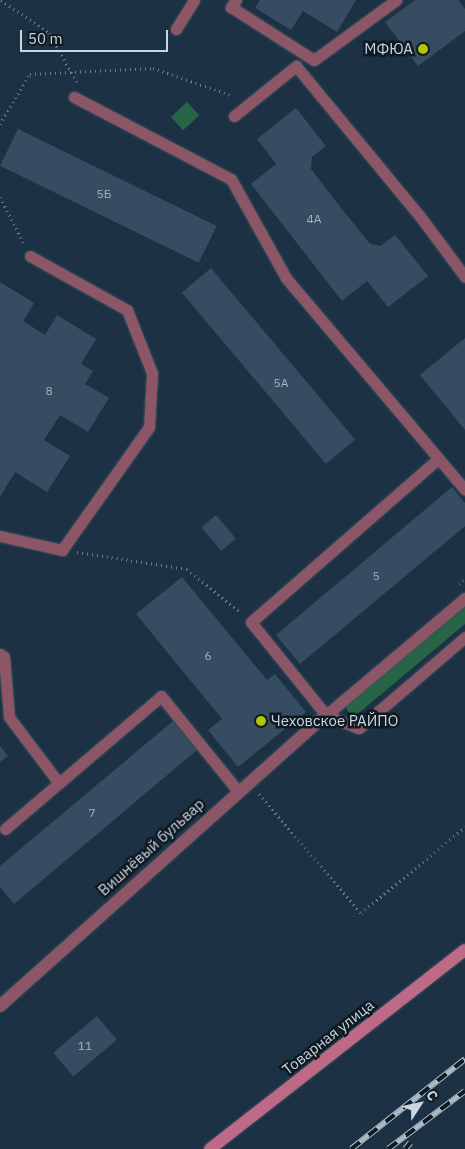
<!DOCTYPE html>
<meta charset="utf-8">
<style>
body{margin:0}
#map{position:relative;width:465px;height:1149px;overflow:hidden;background:#1c3244;font-family:"IBM Plex Sans",sans-serif}
div>[style]{position:absolute}
.green>*{inset:0;background:#286547;transform-origin:0 0}
.building>*{inset:0;background:#364d61;transform-origin:0 0}
.path>*{height:3px;margin-top:-1.5px;transform-origin:0;background:repeating-linear-gradient(90deg,#6c7e8d 0 1px,transparent 0 5px)}
.roads{filter:drop-shadow(0 0 1px #3b5060) drop-shadow(0 0 1px #3b5060)}
.lane>*{height:11px;margin:-5.5px;padding:0 5.5px;transform-origin:5.5px;border-radius:5.5px;background:#8c5667}
.street>*{height:12px;margin:-6px;padding:0 6px;transform-origin:6px;border-radius:6px;background:#8c5667}
.secondary>*{height:12px;margin:-6px;padding:0 6px;transform-origin:6px;border-radius:6px;background:#be6985}
.rail>*{height:5.5px;margin-top:-2.75px;transform-origin:0;background:repeating-linear-gradient(90deg,#0f1921 0 11px,#abbac7 0 22px);box-sizing:border-box;border-block:1px solid #abbac7}
.dots>*{width:14px;height:14px;translate:-50% -50%;box-sizing:border-box;border:2px solid #0f1921;border-radius:50%}
span{translate:-50% -50%;white-space:nowrap;text-align:center;line-height:1.15;-webkit-text-stroke:5px #0f1921;paint-order:stroke}
.number-label{font-size:12px;color:#a4b4c2}
.number-label span{-webkit-text-stroke-width:0}
.poi-label{font-size:15px;color:#c9d6e2}
.right{translate:-100% -50%;text-align:right}
.left{translate:0 -50%;text-align:left}
.street-label{font-size:15px;color:#c9d6e2}
.north{position:absolute;left:395px;top:1079px;width:50px;height:50px;-webkit-text-stroke:4px #0f1921;paint-order:stroke;rotate:55deg;font-size:14px;font-weight:700;line-height:20px;text-align:center;color:#c9d6e2}
.north::after{content:'';display:block;margin:auto;width:18px;height:22px;background:#c9d6e2;clip-path:polygon(50% 0,100% 100%,50% 72%,0 100%)}
.scale{position:absolute;left:20px;top:30px;width:148px;height:22px;box-sizing:border-box;border:2px solid #c9d6e2;border-top:0;padding-left:6px;font-size:15px;line-height:18px;white-space:nowrap;color:#c9d6e2;-webkit-text-stroke:4px #0f1921;paint-order:stroke}
</style>
<div id="map">
<div class="green">
<div style="left:187px;top:102px;width:18px;height:22px;rotate:47deg"></div>
<div style="clip-path:polygon(465px 605px,465px 624px,360px 712px,353px 715px,348px 712px,346px 707px,349px 702px)"></div>
</div>
<div class="building">
<div style="clip-path:polygon(260px 0,356px 0,337px 32px,303px 11px,291px 30px,255px 8px)"></div>
<div style="clip-path:polygon(415px 0,458px 0,465px 9px,465px 31px,418px 66px,385px 22px)"></div>
<div style="clip-path:polygon(296px 108px,326px 146px,312px 157px,311px 169px,338px 204px,370px 244px,381px 246px,395px 235px,428px 276px,388px 307px,367px 281px,342px 301px,251px 184px,276px 164px,257px 139px)"></div>
<div style="left:18px;top:129px;width:221px;height:41px;rotate:26deg"></div>
<div style="left:211px;top:268px;width:224px;height:38px;rotate:50deg"></div>
<div style="clip-path:polygon(0 282px,34px 303px,23px 321px,45px 335px,57px 315px,96px 339px,81px 364px,93px 371px,85px 384px,109px 398px,88px 432px,60px 415px,44px 440px,70px 456px,47px 492px,15px 472px,0 497px)"></div>
<div style="clip-path:polygon(465px 338px,465px 430px,420px 375px)"></div>
<div style="clip-path:polygon(452px 487px,465px 503px,465px 526px,300px 664px,276px 635px)"></div>
<div style="left:216px;top:515px;width:31px;height:19px;rotate:50deg"></div>
<div style="clip-path:polygon(182px 577px,267px 680px,275px 674px,306px 712px,238px 767px,208px 730px,222px 719px,136px 614px)"></div>
<div style="clip-path:polygon(173px 721px,197px 750px,14px 904px,0 887px,0 866px)"></div>
<div style="clip-path:polygon(0 746px,8px 756px,0 762px)"></div>
<div style="left:97px;top:1016px;width:31px;height:57px;rotate:50deg"></div>
</div>
<div class="path">
<div style="left:1px;top:0;width:58px;rotate:34.5deg"></div>
<div style="left:49px;top:33px;width:56px;rotate:60.3deg"></div>
<div style="left:0;top:124px;width:58px;rotate:-59deg"></div>
<div style="left:30px;top:74px;width:123px;rotate:-2.8deg"></div>
<div style="left:153px;top:68px;width:85px;rotate:19.3deg"></div>
<div style="left:0;top:197px;width:53px;rotate:62.9deg"></div>
<div style="left:77px;top:552px;width:111px;rotate:8.8deg"></div>
<div style="left:187px;top:569px;width:68px;rotate:39.1deg"></div>
<div style="left:459px;top:584px;width:8px;rotate:-40deg"></div>
<div style="left:259px;top:794px;width:157px;rotate:49.4deg"></div>
<div style="left:361px;top:913px;width:135px;rotate:-39.6deg"></div>
</div>
<div class="roads">
<div class="lane">
<div style="left:236px;top:0;width:9px;rotate:126deg"></div>
<div style="left:231px;top:7px;width:98px;rotate:32.6deg"></div>
<div style="left:314px;top:60px;width:102px;rotate:-36.2deg"></div>
<div style="left:176px;top:29px;width:34px;rotate:-58deg"></div>
<div style="left:74px;top:97px;width:177px;rotate:27.6deg"></div>
<div style="left:231px;top:179px;width:113px;rotate:60.9deg"></div>
<div style="left:286px;top:278px;width:277px;rotate:49.8deg"></div>
<div style="left:234px;top:116px;width:80px;rotate:-38.9deg"></div>
<div style="left:296px;top:66px;width:193px;rotate:50.5deg"></div>
<div style="left:419px;top:215px;width:77px;rotate:53.4deg"></div>
<div style="left:0;top:536px;width:64px;rotate:12.7deg"></div>
<div style="left:62px;top:550px;width:151px;rotate:-54.7deg"></div>
<div style="left:149px;top:427px;width:54px;rotate:-86.8deg"></div>
<div style="left:152px;top:373px;width:68px;rotate:-111.6deg"></div>
<div style="left:127px;top:310px;width:111px;rotate:-150.9deg"></div>
<div style="left:0;top:654px;width:5px;rotate:37deg"></div>
<div style="left:4px;top:657px;width:60px;rotate:85.2deg"></div>
<div style="left:9px;top:717px;width:83px;rotate:52.9deg"></div>
<div style="left:326px;top:715px;width:119px;rotate:-128.9deg"></div>
<div style="left:251px;top:622px;width:247px;rotate:-41.1deg"></div>
<div style="left:326px;top:715px;width:182px;rotate:-40.1deg"></div>
<div style="left:326px;top:715px;width:35px;rotate:22deg"></div>
<div style="left:359px;top:728px;width:140px;rotate:-40.6deg"></div>
<div style="left:5px;top:829px;width:205px;rotate:-40.4deg"></div>
<div style="left:161px;top:696px;width:122px;rotate:51deg"></div>
</div>
<div class="street">
<div style="left:0;top:1006px;width:437px;rotate:-41.8deg"></div>
</div>
<div class="secondary">
<div style="left:210px;top:1149px;width:323px;rotate:-38deg"></div>
</div>
</div>
<div class="rail">
<div style="left:351px;top:1149px;width:145px;rotate:-38.3deg"></div>
<div style="left:388px;top:1149px;width:96px;rotate:-37deg"></div>
<div style="left:405px;top:1149px;width:8px;rotate:-50deg"></div>
</div>
<div class="dots">
<div style="left:423px;top:49px;background:#b0c503"></div>
<div style="left:261px;top:721px;background:#b0c503"></div>
</div>
<div class="number-label">
<span style="left:104px;top:194px">5Б</span>
<span style="left:314px;top:219px">4А</span>
<span style="left:281px;top:383px">5А</span>
<span style="left:49px;top:391px">8</span>
<span style="left:376px;top:576px">5</span>
<span style="left:208px;top:656px">6</span>
<span style="left:92px;top:813px">7</span>
<span style="left:85px;top:1046px">11</span>
</div>
<div class="poi-label">
<span class="right" style="left:413px;top:49px">МФЮА</span>
<span class="left" style="left:271px;top:721px">Чеховское РАЙПО</span>
</div>
<div class="street-label">
<span style="left:151px;top:847px;rotate:-42deg">Вишнёвый бульвар</span>
<span style="left:328px;top:1037px;rotate:-38deg">Товарная улица</span>
</div>
<div class="north">С</div>
<div class="scale">50 m</div>
</div>
